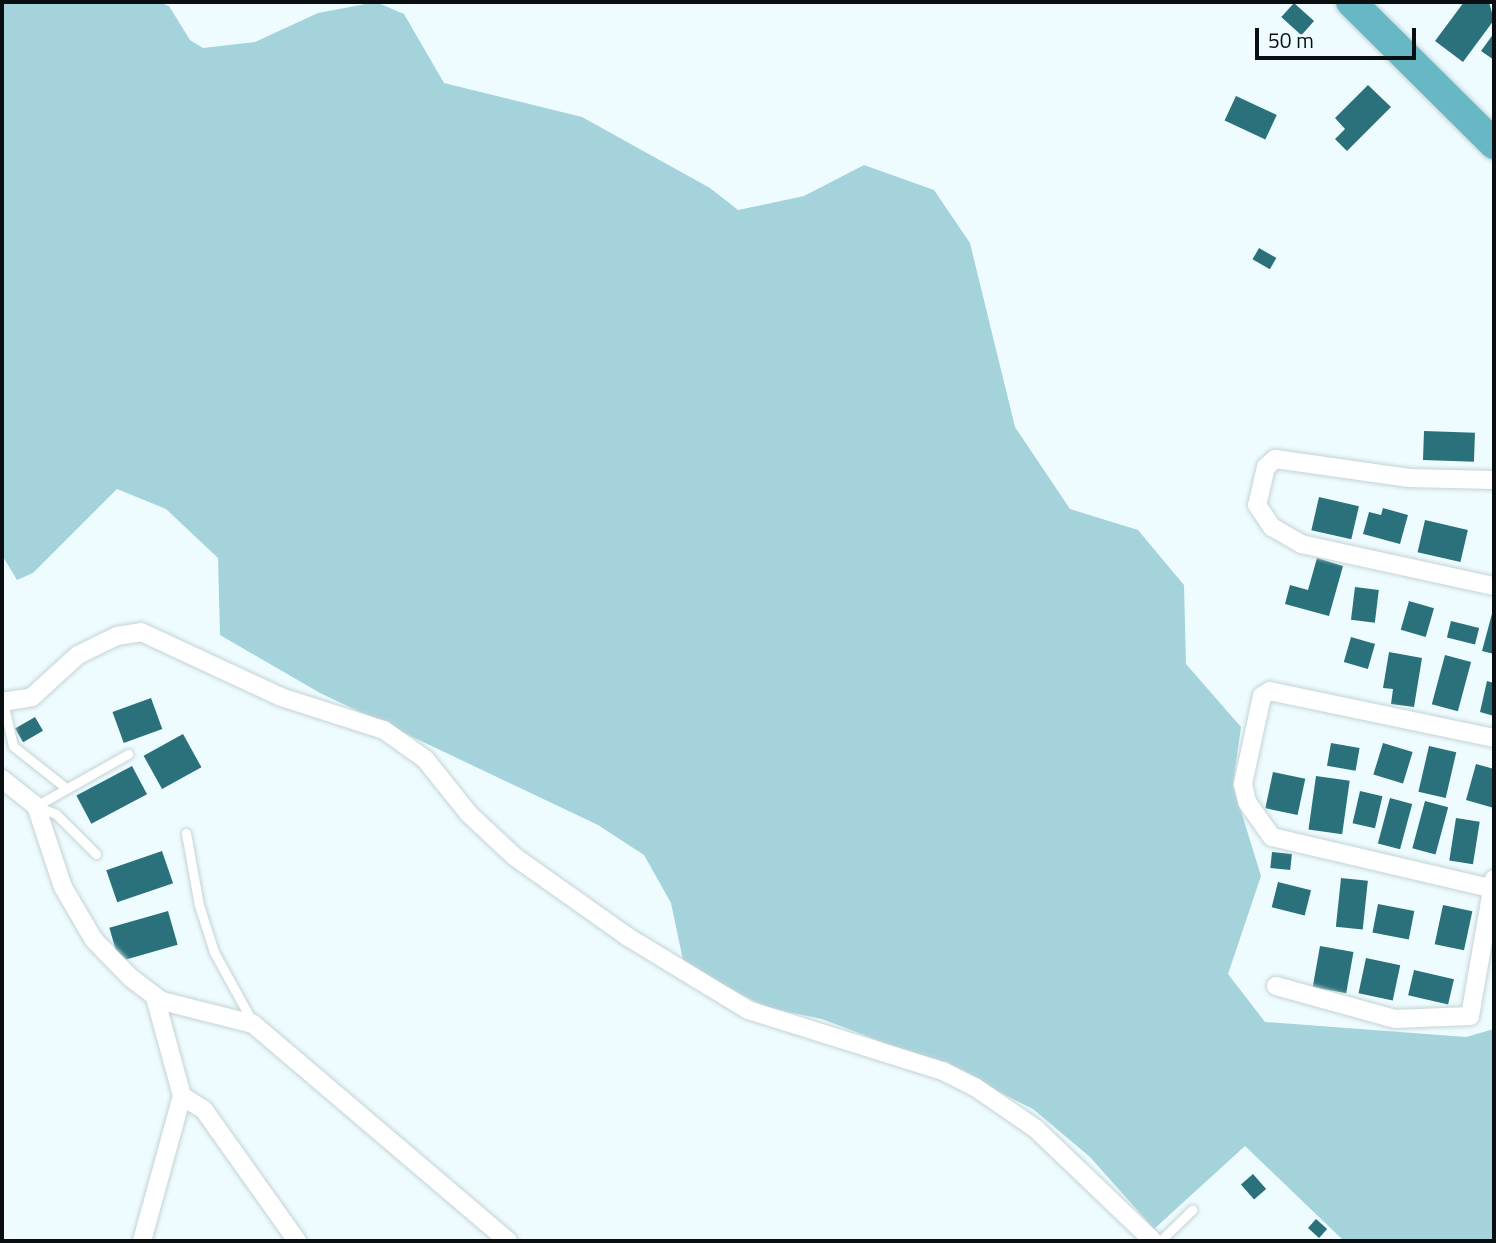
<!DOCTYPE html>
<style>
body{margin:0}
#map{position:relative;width:1496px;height:1243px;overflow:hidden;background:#effcff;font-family:"Titillium Web",sans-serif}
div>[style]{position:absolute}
.green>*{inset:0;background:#a4d3db}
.building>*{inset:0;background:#2a717c;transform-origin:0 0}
.roads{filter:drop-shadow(0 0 2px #c3d3d6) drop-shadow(0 0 2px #c3d3d6)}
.service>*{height:9px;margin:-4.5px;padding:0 4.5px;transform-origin:4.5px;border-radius:4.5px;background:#fff}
.minor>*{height:18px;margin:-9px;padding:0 9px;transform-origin:9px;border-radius:9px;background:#fff}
.trunk>*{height:30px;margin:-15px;padding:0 15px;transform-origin:15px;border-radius:15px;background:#68b7c4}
span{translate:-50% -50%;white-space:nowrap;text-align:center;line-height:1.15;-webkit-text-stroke:6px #effcff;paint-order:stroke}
.frame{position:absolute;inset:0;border:4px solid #090f10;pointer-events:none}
.scale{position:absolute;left:1255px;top:28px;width:161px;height:32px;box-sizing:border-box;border:4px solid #090f10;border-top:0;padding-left:9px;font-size:21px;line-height:24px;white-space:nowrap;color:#090f10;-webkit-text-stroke:5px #effcff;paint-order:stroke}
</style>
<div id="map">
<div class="green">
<div style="clip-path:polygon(2px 2px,158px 2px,169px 6px,190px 40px,203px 48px,255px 42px,318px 13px,376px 2px,404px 14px,444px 83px,582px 117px,710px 188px,738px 210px,804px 196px,864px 165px,934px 190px,970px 243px,1015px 427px,1070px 509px,1138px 530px,1184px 585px,1186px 664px,1241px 727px,1233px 785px,1261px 876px,1228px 974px,1265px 1022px,1466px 1037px,1494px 1029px,1494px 1241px,1344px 1241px,1245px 1146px,1154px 1229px,1090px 1157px,1033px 1109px,955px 1070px,822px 1019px,768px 1008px,721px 984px,687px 979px,671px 903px,644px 855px,598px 825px,320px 693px,220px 635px,218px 558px,166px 509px,117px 489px,33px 573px,17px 580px,2px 555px)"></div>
</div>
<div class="building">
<div style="clip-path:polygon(1464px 2px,1489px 2px,1494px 20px,1463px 62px,1435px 41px)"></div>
<div style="left:1294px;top:3px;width:27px;height:19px;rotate:42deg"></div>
<div style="clip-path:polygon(1494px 33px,1494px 60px,1481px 51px)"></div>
<div style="clip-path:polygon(1368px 85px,1391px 107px,1347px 151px,1335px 139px,1345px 129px,1335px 118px)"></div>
<div style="left:1236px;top:96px;width:45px;height:27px;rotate:25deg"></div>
<div style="left:1259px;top:248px;width:20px;height:13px;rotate:30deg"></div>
<div style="left:1424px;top:431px;width:51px;height:29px;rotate:2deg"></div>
<div style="left:1319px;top:497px;width:41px;height:34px;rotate:13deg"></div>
<div style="clip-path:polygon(1383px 508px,1408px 515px,1400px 544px,1363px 534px,1369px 512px,1381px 515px)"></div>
<div style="left:1425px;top:520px;width:44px;height:33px;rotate:13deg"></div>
<div style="clip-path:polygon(1317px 558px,1343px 566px,1329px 616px,1285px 604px,1290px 585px,1308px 590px)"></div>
<div style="left:1355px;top:587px;width:24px;height:33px;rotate:7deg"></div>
<div style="left:1409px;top:601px;width:26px;height:30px;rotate:16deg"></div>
<div style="clip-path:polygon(1493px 610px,1494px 610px,1494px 654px,1482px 651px)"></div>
<div style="left:1451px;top:621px;width:29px;height:17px;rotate:14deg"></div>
<div style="left:1351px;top:637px;width:25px;height:26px;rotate:16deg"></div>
<div style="clip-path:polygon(1389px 652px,1422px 658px,1414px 707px,1391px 704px,1393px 689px,1383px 688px)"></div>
<div style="left:1445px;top:655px;width:27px;height:51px;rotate:15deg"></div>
<div style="clip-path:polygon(1487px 681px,1494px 683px,1494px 716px,1480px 712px)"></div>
<div style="left:151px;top:698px;width:33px;height:41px;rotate:70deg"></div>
<div style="left:35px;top:717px;width:16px;height:23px;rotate:60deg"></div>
<div style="left:183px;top:734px;width:38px;height:45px;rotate:61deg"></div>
<div style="left:1331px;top:743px;width:29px;height:23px;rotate:10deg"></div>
<div style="left:1383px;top:743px;width:31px;height:33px;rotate:17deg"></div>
<div style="left:1429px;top:746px;width:28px;height:47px;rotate:13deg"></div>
<div style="clip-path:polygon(1476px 764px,1494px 769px,1494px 808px,1466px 800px)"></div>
<div style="left:132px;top:766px;width:32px;height:63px;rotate:62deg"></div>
<div style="left:1273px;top:772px;width:33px;height:37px;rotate:12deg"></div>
<div style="left:1316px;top:776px;width:34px;height:54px;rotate:8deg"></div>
<div style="left:1360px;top:791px;width:23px;height:33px;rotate:13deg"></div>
<div style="left:1390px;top:798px;width:23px;height:47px;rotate:15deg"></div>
<div style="left:1425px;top:801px;width:24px;height:49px;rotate:15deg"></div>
<div style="left:1456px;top:818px;width:24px;height:43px;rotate:9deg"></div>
<div style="left:162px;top:851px;width:34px;height:59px;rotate:71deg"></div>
<div style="left:1272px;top:852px;width:20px;height:16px;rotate:6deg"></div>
<div style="left:1341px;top:878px;width:27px;height:49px;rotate:6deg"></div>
<div style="left:1278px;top:882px;width:34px;height:26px;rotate:14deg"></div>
<div style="left:1378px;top:904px;width:37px;height:29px;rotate:11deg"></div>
<div style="left:1443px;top:905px;width:30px;height:40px;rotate:12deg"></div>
<div style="left:168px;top:911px;width:35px;height:61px;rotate:74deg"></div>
<div style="left:1320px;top:946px;width:34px;height:42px;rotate:10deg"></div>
<div style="left:1366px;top:958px;width:35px;height:36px;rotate:12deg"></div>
<div style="left:1414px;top:970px;width:41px;height:26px;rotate:13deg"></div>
<div style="left:1253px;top:1174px;width:20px;height:16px;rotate:49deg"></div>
<div style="left:1316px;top:1219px;width:15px;height:12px;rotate:42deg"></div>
</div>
<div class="roads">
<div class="service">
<div style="left:3px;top:702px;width:45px;rotate:77.2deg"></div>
<div style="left:13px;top:746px;width:68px;rotate:38.4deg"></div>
<div style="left:186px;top:833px;width:73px;rotate:79.8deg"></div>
<div style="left:199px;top:905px;width:49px;rotate:72.3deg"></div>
<div style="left:214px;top:952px;width:81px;rotate:61.2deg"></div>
<div style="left:96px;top:854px;width:57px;rotate:-135deg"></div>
<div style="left:56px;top:814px;width:22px;rotate:-158deg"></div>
<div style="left:36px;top:806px;width:106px;rotate:-29.5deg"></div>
<div style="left:1160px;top:1241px;width:45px;rotate:-44.1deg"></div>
</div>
<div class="minor">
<div style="left:1494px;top:480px;width:85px;rotate:-178.7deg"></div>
<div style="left:1409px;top:478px;width:135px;rotate:-171.9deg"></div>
<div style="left:1275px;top:459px;width:12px;rotate:138deg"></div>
<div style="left:1266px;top:467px;width:39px;rotate:103deg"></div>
<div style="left:1257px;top:505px;width:27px;rotate:56deg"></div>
<div style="left:1272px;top:527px;width:34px;rotate:30deg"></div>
<div style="left:1301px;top:544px;width:198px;rotate:12.3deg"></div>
<div style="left:2px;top:702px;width:30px;rotate:-9deg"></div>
<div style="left:32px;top:697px;width:62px;rotate:-42.4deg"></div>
<div style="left:78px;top:655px;width:43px;rotate:-26deg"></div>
<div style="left:117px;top:636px;width:24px;rotate:-9deg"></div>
<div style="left:141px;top:632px;width:154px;rotate:24.9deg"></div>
<div style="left:281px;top:697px;width:108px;rotate:17.8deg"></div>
<div style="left:384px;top:730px;width:50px;rotate:35.3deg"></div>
<div style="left:425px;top:759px;width:70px;rotate:51.3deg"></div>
<div style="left:469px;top:814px;width:63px;rotate:43.1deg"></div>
<div style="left:515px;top:857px;width:138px;rotate:35.3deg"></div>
<div style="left:628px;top:937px;width:140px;rotate:31.3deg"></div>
<div style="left:748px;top:1010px;width:204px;rotate:17.4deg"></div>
<div style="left:943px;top:1071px;width:36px;rotate:27deg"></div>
<div style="left:975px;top:1087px;width:74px;rotate:34.5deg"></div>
<div style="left:1036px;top:1129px;width:162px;rotate:43.7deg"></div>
<div style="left:1494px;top:738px;width:229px;rotate:-168.2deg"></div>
<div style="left:1270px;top:691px;width:9px;rotate:148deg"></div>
<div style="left:1262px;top:696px;width:90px;rotate:102.2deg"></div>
<div style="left:1243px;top:784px;width:18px;rotate:77deg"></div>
<div style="left:1247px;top:802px;width:43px;rotate:54.5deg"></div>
<div style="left:1272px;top:837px;width:228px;rotate:13.2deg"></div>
<div style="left:2px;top:779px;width:43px;rotate:38.5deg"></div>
<div style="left:36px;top:806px;width:85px;rotate:71.6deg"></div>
<div style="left:63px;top:887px;width:61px;rotate:59.7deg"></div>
<div style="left:94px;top:940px;width:53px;rotate:45.8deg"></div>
<div style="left:131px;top:978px;width:39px;rotate:37deg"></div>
<div style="left:162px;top:1001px;width:94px;rotate:14.2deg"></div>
<div style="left:253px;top:1024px;width:335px;rotate:40.4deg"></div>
<div style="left:1276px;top:986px;width:123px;rotate:15.5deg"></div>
<div style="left:1395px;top:1019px;width:75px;rotate:-2.3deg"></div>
<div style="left:1470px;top:1016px;width:139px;rotate:-80.1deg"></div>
<div style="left:182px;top:1096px;width:26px;rotate:32deg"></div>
<div style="left:204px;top:1110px;width:161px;rotate:54.6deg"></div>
<div style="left:142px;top:1241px;width:150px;rotate:-74.6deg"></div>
<div style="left:182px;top:1096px;width:103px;rotate:-105.3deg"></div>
</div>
<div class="trunk">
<div style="left:1351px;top:2px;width:202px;rotate:44.8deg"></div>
</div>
</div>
<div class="frame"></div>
<div class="scale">50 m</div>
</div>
